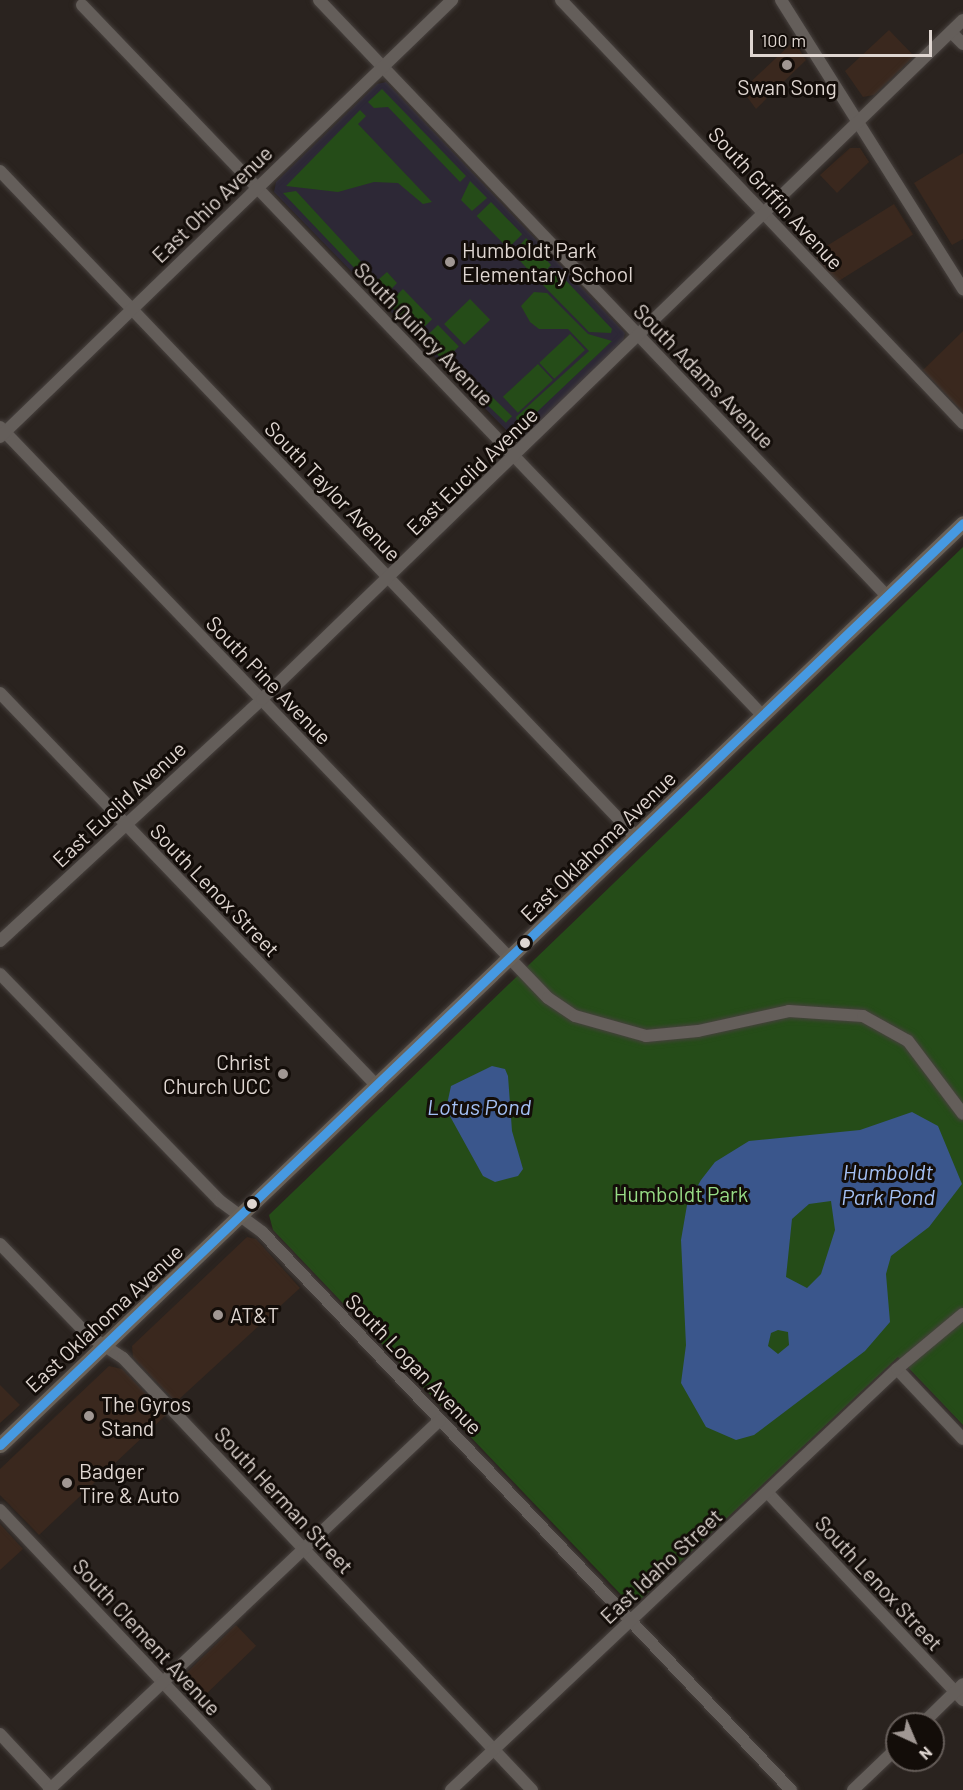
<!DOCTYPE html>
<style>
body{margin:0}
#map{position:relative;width:963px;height:1790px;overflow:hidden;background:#2a231f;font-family:Barlow,sans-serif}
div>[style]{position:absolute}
.built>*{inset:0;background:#3a281e;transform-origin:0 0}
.education>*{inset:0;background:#2d2836}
.green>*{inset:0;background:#254c18;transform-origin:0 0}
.water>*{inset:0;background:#3a568c}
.roads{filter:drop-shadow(0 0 2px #47413e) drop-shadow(0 0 2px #47413e)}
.minor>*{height:12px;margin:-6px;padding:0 6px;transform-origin:6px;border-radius:6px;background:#645e5a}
.major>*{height:15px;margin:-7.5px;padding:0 7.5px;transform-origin:7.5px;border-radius:7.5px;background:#6a6259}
.bus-1>*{height:9px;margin:-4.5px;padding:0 4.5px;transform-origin:4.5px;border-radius:4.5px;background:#4699e1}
.dots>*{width:16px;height:16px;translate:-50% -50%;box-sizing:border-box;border:3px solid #130d09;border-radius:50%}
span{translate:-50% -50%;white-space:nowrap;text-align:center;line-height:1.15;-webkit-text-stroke:6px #130d09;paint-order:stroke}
.poi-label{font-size:21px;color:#dfd6d1}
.left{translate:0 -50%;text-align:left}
.right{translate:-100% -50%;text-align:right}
.street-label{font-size:21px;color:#dfd6d1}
.park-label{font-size:21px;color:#97db85}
.water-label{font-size:22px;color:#a4c0f4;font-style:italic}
.north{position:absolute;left:885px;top:1712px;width:60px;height:60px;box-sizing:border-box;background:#130d09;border:2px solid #655d59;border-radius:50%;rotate:136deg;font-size:16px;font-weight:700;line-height:24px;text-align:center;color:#dfd6d1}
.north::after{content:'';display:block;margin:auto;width:21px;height:27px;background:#a09793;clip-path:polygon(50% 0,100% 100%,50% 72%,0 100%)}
.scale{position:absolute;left:750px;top:30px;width:182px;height:27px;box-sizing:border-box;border:3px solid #dfd6d1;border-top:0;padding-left:8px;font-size:18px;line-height:21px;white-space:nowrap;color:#dfd6d1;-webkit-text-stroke:4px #130d09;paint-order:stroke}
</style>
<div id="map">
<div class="built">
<div style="clip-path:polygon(889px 30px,914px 56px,874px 95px,863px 97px,845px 71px)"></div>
<div style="clip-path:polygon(794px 41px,806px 60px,756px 109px,742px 90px)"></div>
<div style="clip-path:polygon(850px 148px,860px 148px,869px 162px,837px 193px,820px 175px)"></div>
<div style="clip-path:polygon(963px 153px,963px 239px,952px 245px,914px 183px)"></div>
<div style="left:894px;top:204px;width:36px;height:94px;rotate:58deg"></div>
<div style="clip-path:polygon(963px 331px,963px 412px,923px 370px)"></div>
<div style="clip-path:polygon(247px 1237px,256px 1239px,300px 1288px,176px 1402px,133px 1357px,132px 1346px)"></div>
<div style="clip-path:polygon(109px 1366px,122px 1369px,166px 1415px,39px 1535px,0 1495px,0 1469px)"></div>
<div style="clip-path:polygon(0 1385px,20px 1405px,0 1423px)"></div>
<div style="clip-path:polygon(0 1524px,23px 1549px,0 1570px)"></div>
<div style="left:236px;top:1625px;width:29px;height:77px;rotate:46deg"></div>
</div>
<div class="education">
<div style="clip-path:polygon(386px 82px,625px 333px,623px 342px,518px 442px,274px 192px,276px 182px,377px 84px)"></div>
</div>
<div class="green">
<div style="clip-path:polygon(382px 89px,466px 176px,460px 182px,388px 107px,374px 108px,368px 102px)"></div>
<div style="clip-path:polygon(360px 110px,366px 116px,358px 124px,432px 202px,423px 204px,398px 183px,374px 182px,338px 192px,286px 186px)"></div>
<div style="clip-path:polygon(470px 181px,487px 198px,472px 211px,461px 200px)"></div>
<div style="clip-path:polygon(296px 191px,378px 280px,387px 272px,397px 283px,383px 298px,283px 193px)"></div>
<div style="left:491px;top:202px;width:45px;height:20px;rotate:46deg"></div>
<div style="clip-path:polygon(526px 238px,551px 265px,543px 274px,531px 273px,513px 253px)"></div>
<div style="clip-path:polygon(554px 268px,612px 329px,611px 333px,589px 332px,540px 282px)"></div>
<div style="left:403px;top:289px;width:42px;height:21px;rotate:46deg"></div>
<div style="clip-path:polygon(534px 292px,547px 293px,588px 334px,612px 341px,519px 429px,516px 417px,589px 351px,568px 329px,539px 329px,530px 322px,521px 306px)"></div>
<div style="left:470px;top:299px;width:29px;height:36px;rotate:46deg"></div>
<div style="left:438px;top:325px;width:30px;height:21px;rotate:46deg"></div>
<div style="left:570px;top:334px;width:22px;height:42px;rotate:47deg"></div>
<div style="left:456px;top:362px;width:78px;height:9px;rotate:44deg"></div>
<div style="left:538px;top:364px;width:22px;height:48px;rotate:47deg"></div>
<div style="clip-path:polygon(963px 547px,963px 1425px,898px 1357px,640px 1600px,629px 1603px,273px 1230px,269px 1215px)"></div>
</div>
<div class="water">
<div style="clip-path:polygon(492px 1066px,505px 1069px,508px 1076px,512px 1131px,523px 1169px,518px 1176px,495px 1182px,483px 1176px,446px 1109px,451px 1086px)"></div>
<div style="clip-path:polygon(evenodd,912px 1112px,938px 1126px,962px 1184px,929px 1227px,891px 1256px,886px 1274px,890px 1322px,865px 1351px,754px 1435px,736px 1440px,706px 1427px,681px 1383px,686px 1345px,681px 1240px,687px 1205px,701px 1180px,715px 1162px,749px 1141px,860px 1130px,912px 1112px,831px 1201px,835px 1230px,821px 1274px,807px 1288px,786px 1277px,792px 1219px,809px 1204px,831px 1201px,912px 1112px,778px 1330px,788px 1332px,789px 1345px,778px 1354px,768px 1346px,771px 1333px,778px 1330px)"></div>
</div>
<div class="roads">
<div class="minor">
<div style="left:319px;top:0;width:823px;rotate:46.38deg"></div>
<div style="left:561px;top:0;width:584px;rotate:46.46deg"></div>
<div style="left:781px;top:0;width:342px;rotate:57.8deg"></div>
<div style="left:82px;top:5px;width:985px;rotate:46.23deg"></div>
<div style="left:951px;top:32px;width:17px;rotate:45deg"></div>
<div style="left:0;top:171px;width:922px;rotate:46.32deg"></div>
<div style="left:0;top:427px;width:791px;rotate:46.18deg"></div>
<div style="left:548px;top:998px;width:32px;rotate:34deg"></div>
<div style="left:575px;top:1016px;width:74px;rotate:15.7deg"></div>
<div style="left:646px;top:1036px;width:52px;rotate:-5.5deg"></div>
<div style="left:698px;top:1031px;width:93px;rotate:-12.4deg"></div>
<div style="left:789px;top:1011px;width:74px;rotate:3.9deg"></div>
<div style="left:863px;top:1016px;width:51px;rotate:29.1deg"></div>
<div style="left:908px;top:1041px;width:91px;rotate:53deg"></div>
<div style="left:0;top:437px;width:629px;rotate:-44.03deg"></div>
<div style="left:0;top:693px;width:546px;rotate:46.19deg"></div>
<div style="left:0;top:941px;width:357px;rotate:-42.7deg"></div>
<div style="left:262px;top:699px;width:976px;rotate:-44.09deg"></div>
<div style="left:0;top:974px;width:316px;rotate:45.9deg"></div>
<div style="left:220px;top:1201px;width:52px;rotate:36.4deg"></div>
<div style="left:262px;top:1232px;width:769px;rotate:46.53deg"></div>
<div style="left:0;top:1244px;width:127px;rotate:46deg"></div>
<div style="left:88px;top:1335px;width:42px;rotate:33.3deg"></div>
<div style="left:123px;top:1358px;width:595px;rotate:46.57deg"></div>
<div style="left:897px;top:1369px;width:96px;rotate:46.7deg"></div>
<div style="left:767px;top:1492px;width:286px;rotate:46.7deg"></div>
<div style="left:0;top:1510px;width:386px;rotate:46.6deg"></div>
<div style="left:922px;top:1724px;width:57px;rotate:-44.3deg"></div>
<div style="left:0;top:1734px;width:76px;rotate:47.1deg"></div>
<div style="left:49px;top:1790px;width:538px;rotate:-43.42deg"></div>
<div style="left:451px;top:1790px;width:613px;rotate:-43.35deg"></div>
<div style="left:897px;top:1369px;width:86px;rotate:-39.8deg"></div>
<div style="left:853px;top:1790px;width:61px;rotate:-43.7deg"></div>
</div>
<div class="major">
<div style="left:0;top:1445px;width:1333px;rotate:-43.75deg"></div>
</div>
</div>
<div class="bus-1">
<div style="left:0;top:1445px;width:1333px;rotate:-43.75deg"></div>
</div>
<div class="dots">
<div style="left:787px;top:65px;background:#a09793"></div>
<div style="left:450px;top:262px;background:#a09793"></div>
<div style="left:525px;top:943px;background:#dfd6d1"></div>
<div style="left:283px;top:1074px;background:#a09793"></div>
<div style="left:252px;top:1204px;background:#dfd6d1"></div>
<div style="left:218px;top:1315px;background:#a09793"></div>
<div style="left:89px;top:1416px;background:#a09793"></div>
<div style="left:67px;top:1483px;background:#a09793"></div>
</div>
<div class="poi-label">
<span style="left:787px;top:87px">Swan Song</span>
<span class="left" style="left:462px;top:262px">Humboldt Park<br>Elementary School</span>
<span class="right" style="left:271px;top:1074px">Christ<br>Church UCC</span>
<span class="left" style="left:230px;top:1315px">AT&amp;T</span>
<span class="left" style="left:101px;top:1416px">The Gyros<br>Stand</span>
<span class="left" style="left:79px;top:1483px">Badger<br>Tire &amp; Auto</span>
</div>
<div class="street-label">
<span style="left:776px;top:198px;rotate:47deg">South Griffin Avenue</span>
<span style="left:212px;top:204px;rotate:-44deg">East Ohio Avenue</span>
<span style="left:424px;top:334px;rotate:46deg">South Quincy Avenue</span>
<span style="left:704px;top:376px;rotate:46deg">South Adams Avenue</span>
<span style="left:472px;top:471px;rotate:-44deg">East Euclid Avenue</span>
<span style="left:333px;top:491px;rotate:46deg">South Taylor Avenue</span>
<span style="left:269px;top:680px;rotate:46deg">South Pine Avenue</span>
<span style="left:119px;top:804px;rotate:-43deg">East Euclid Avenue</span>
<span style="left:598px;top:846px;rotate:-44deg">East Oklahoma Avenue</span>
<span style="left:215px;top:890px;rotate:46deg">South Lenox Street</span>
<span style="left:104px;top:1318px;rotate:-43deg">East Oklahoma Avenue</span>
<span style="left:414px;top:1364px;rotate:46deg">South Logan Avenue</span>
<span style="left:284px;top:1500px;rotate:47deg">South Herman Street</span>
<span style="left:661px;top:1566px;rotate:-43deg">East Idaho Street</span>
<span style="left:879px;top:1583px;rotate:47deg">South Lenox Street</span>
<span style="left:147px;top:1637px;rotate:47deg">South Clement Avenue</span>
</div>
<div class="park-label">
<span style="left:681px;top:1194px">Humboldt Park</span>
</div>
<div class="water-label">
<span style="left:479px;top:1107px">Lotus Pond</span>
<span style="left:888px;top:1184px">Humboldt<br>Park Pond</span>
</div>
<div class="north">N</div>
<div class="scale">100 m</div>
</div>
